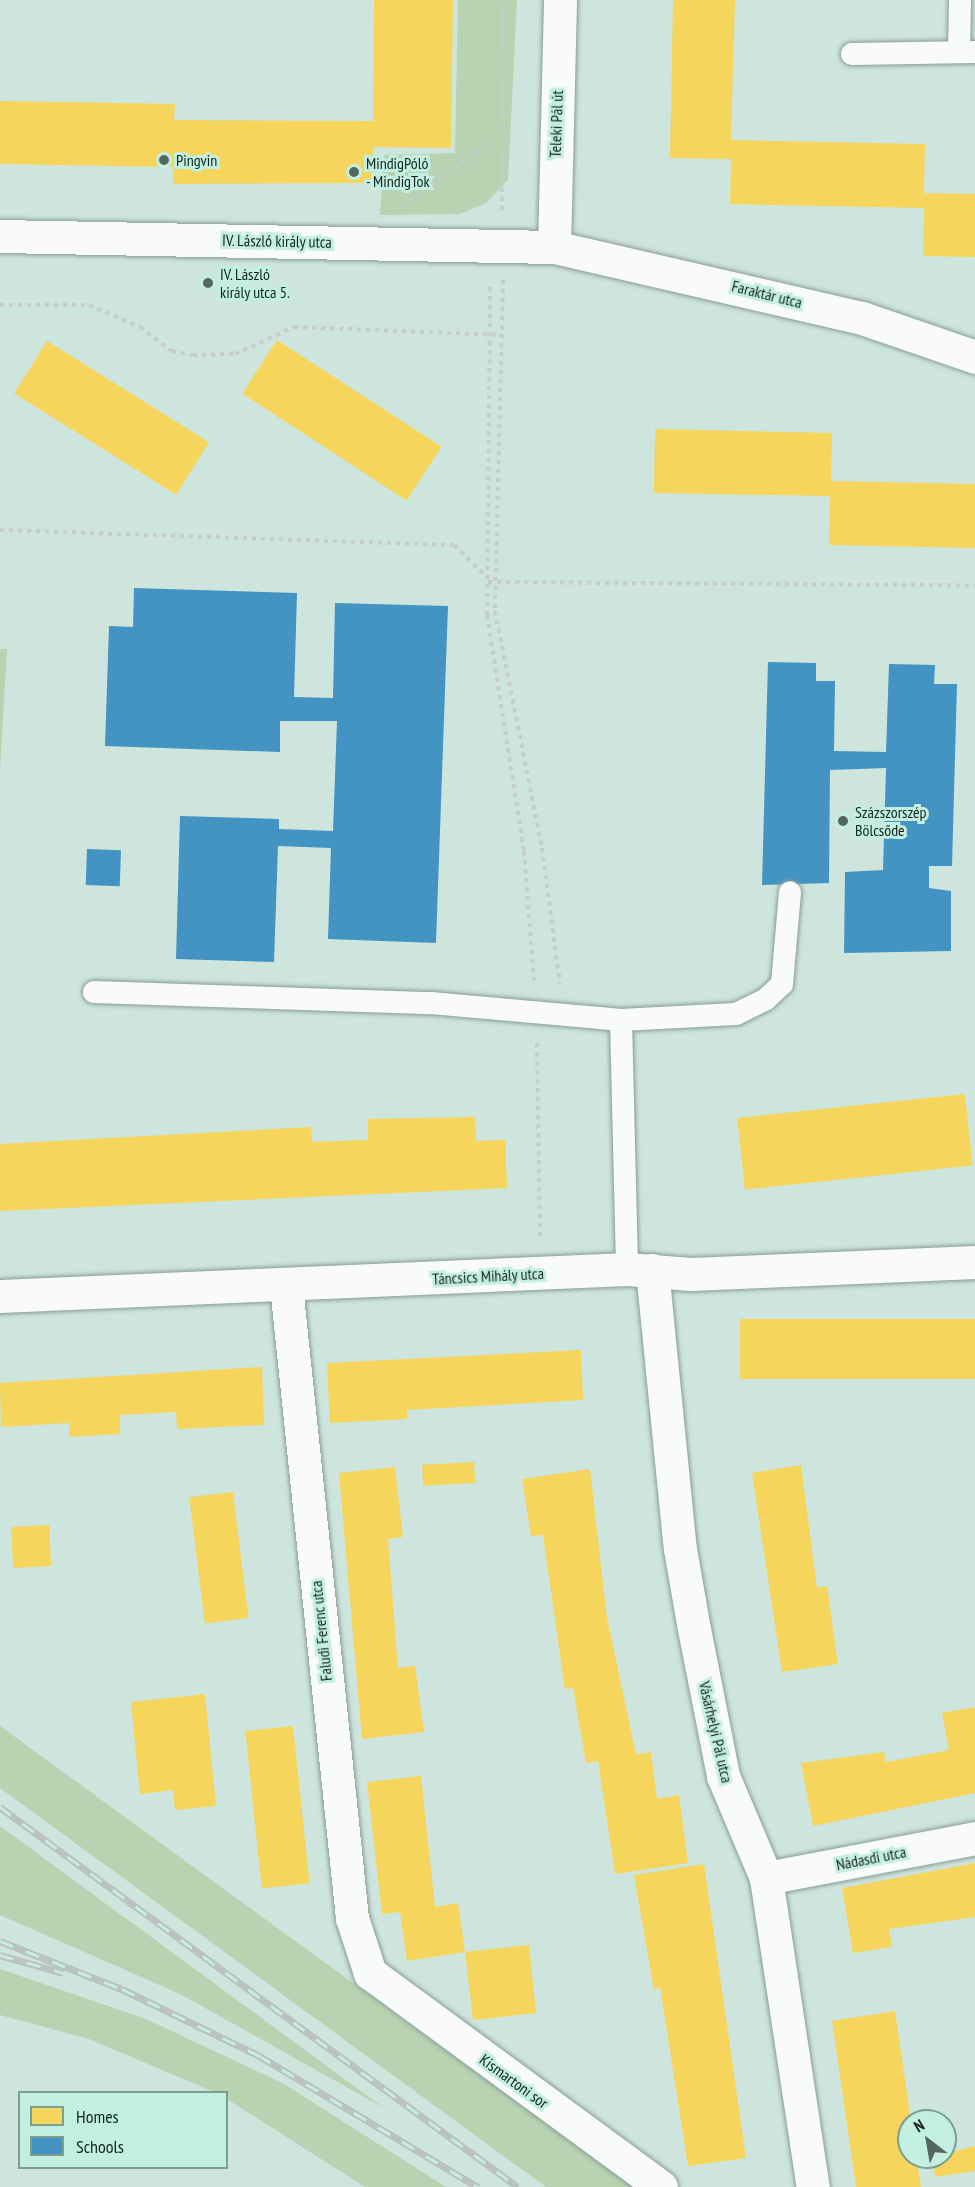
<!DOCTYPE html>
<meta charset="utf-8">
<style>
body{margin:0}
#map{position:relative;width:975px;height:2187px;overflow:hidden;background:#cde5dc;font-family:"PT Sans Narrow",sans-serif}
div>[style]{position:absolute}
.green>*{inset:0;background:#b7d3b1}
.homes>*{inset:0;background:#f6d55c;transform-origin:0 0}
.schools>*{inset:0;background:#4393c3;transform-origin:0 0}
.path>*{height:4px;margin-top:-2px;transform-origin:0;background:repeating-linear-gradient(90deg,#c6cdcb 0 4.5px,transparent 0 9px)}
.roads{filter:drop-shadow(0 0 2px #899c96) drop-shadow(0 0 2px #899c96)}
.service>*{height:22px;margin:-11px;padding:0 11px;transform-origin:11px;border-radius:11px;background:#f8fbfa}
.minor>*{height:33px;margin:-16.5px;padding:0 16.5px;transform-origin:16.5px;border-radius:16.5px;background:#f8fbfa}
.rail>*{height:7px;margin-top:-3.5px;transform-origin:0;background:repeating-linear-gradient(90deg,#c3efe0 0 14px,#b9c0bd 0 28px);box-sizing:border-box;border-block:2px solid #b9c0bd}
.dots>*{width:16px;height:16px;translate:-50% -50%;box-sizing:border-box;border:3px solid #c3efe0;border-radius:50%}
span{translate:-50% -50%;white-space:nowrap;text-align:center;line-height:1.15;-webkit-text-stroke:6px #c3efe0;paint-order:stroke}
.street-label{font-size:16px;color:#12231e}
.poi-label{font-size:16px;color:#12231e}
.left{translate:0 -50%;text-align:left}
.legend{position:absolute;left:18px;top:2091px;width:210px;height:78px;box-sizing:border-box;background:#c3efe0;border:2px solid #7c9d92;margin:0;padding:8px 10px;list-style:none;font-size:18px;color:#12231e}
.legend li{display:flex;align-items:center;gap:12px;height:30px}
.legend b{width:30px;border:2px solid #7c9d92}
.north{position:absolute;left:897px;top:2109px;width:60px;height:60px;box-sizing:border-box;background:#c3efe0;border:2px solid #7c9d92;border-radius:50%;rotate:329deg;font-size:16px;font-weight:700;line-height:24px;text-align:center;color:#12231e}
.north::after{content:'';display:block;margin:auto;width:21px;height:27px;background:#536760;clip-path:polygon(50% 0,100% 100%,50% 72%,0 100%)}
</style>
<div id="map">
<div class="green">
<div style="clip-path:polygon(458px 0,517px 0,508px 180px,486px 203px,460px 214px,380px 215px,384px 155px,455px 153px)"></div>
<div style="clip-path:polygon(0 649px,7px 649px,0 771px)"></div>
<div style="clip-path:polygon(0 1726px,633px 2187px,546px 2187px,0 1788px)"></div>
<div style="clip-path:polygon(0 1826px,384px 2108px,180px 1994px,0 1915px)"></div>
<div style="clip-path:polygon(0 1969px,146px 2019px,284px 2084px,446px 2187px,365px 2187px,227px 2099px,226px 2092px,214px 2092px,89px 2039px,0 2015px)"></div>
</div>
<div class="homes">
<div style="clip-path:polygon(374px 0,453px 0,451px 148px,373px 147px,372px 183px,173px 184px,173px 167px,0 164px,0 101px,175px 104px,174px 120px,373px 121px)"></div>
<div style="clip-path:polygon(673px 0,735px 0,731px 140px,925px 144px,924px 193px,975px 194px,975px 257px,923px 256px,924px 208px,730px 204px,731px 159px,670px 158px)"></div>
<div style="left:277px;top:340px;width:196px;height:64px;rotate:33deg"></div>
<div style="left:47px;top:341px;width:191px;height:62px;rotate:32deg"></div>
<div style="clip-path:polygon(655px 429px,832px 433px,831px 481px,975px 484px,975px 548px,829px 545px,830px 496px,654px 493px)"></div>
<div style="left:965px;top:1094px;width:72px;height:229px;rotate:84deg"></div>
<div style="clip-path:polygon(475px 1117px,476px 1141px,505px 1140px,507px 1188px,0 1211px,0 1144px,311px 1127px,312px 1142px,368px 1140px,368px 1119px)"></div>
<div style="left:975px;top:1319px;width:60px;height:235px;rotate:90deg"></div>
<div style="clip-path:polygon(581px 1350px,583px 1400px,407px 1410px,407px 1419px,330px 1423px,327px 1363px)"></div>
<div style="clip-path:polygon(262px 1367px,264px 1425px,177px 1429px,176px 1412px,120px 1415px,120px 1434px,70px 1437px,69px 1423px,1px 1427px,0 1383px)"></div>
<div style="left:474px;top:1462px;width:21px;height:52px;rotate:87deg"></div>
<div style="clip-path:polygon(801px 1465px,817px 1588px,827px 1586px,838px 1664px,782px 1672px,752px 1473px)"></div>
<div style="clip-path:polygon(395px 1467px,403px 1537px,388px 1539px,398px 1668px,415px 1666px,424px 1732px,362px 1739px,339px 1473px)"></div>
<div style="clip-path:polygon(590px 1469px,607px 1618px,636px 1754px,651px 1752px,657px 1799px,679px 1795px,688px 1863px,615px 1874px,598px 1761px,586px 1763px,573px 1688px,565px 1689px,543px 1535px,531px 1536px,522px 1479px)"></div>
<div style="left:233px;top:1492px;width:127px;height:44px;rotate:83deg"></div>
<div style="left:49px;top:1525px;width:41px;height:38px;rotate:87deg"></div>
<div style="clip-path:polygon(205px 1694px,216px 1806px,175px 1810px,173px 1790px,140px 1794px,131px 1702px)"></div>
<div style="clip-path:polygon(975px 1707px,975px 1793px,813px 1826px,801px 1763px,884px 1752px,886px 1762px,949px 1750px,942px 1713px)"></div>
<div style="left:293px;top:1726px;width:158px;height:48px;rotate:84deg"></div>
<div style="clip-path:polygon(421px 1776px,435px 1907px,458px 1903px,465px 1952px,529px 1945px,536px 2013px,473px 2020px,465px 1952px,407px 1961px,400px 1912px,382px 1914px,367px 1782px)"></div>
<div style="clip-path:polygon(975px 1863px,975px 1917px,889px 1929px,892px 1947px,853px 1953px,842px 1888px)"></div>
<div style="clip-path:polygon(704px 1864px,746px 2158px,688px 2166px,660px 1987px,654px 1990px,634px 1875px)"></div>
<div style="clip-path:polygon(895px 2011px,911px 2121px,909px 2157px,916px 2157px,921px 2187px,856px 2187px,832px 2021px)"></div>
<div style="clip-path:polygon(975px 2146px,975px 2171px,935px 2177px,933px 2157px)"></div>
</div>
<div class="schools">
<div style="clip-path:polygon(134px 588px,297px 593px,294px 697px,333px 698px,335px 603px,448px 606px,436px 943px,328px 939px,331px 848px,278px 846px,274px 962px,176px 959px,180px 816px,279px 819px,279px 829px,333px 831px,337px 721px,280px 721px,280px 752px,105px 746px,109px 626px,133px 627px)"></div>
<div style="clip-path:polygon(768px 662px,816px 663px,816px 681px,835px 681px,834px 751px,886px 752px,889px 664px,935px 665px,934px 684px,957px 684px,952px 866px,929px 866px,929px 888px,951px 891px,951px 951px,844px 953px,845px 872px,883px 870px,886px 768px,830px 770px,829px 883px,762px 885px)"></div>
<div style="left:87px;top:849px;width:34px;height:36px;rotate:2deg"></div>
</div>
<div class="path">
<div style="left:403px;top:207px;width:106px;rotate:-37.3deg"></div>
<div style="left:502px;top:210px;width:210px;rotate:-89.7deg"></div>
<div style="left:503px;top:280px;width:331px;rotate:91.4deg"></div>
<div style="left:495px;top:611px;width:242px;rotate:78.8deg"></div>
<div style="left:542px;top:848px;width:137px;rotate:82.5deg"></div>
<div style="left:490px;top:287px;width:328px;rotate:90.5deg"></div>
<div style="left:487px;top:615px;width:239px;rotate:81.1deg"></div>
<div style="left:524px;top:851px;width:130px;rotate:85.6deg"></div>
<div style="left:0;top:305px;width:89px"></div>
<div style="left:89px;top:305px;width:56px;rotate:23.3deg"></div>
<div style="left:140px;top:327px;width:40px;rotate:37deg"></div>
<div style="left:172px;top:351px;width:21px;rotate:11deg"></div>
<div style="left:193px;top:355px;width:42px;rotate:-1.4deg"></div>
<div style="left:235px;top:354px;width:65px;rotate:-24.6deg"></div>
<div style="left:294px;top:327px;width:208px;rotate:2.2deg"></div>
<div style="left:0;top:530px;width:454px;rotate:1.9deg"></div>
<div style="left:454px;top:545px;width:45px;rotate:44.1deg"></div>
<div style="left:488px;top:582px;width:487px;rotate:0.4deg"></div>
<div style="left:537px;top:1043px;width:193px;rotate:89.1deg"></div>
</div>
<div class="roads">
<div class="service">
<div style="left:959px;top:52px;width:52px;rotate:-88.9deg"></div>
<div style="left:852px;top:54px;width:123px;rotate:-0.9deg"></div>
<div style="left:94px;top:992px;width:337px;rotate:1.9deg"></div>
<div style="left:431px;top:1003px;width:191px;rotate:5.1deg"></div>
<div style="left:621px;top:1020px;width:115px;rotate:-3deg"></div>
<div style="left:736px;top:1014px;width:32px;rotate:-26deg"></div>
<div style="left:765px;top:1000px;width:23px;rotate:-43deg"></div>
<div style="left:782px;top:984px;width:92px;rotate:-85deg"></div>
<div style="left:621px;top:1020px;width:249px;rotate:88.6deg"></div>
</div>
<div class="minor">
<div style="left:0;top:236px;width:554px;rotate:1.14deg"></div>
<div style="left:554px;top:247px;width:316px;rotate:13deg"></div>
<div style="left:862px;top:318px;width:120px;rotate:19deg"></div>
<div style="left:554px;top:247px;width:247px;rotate:-88.6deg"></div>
<div style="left:652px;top:1270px;width:280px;rotate:84.3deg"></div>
<div style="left:680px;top:1549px;width:81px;rotate:80.1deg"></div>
<div style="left:694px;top:1629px;width:150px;rotate:78.8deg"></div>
<div style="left:723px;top:1776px;width:111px;rotate:67.1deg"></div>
<div style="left:766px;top:1878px;width:313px;rotate:81.4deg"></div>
<div style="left:286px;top:1286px;width:635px;rotate:84.04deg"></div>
<div style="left:352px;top:1918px;width:58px;rotate:71.9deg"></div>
<div style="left:370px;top:1973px;width:361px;rotate:36.3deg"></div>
<div style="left:0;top:1296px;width:628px;rotate:-2.47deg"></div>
<div style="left:627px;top:1269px;width:64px;rotate:4.5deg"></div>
<div style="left:691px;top:1274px;width:284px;rotate:-2.4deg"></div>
<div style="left:766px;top:1878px;width:213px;rotate:-10.8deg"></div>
</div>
</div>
<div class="rail">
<div style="left:0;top:1807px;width:642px;rotate:36.26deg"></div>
<div style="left:0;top:1941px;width:131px;rotate:21.5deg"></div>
<div style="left:122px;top:1989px;width:151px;rotate:25.9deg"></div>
<div style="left:258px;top:2055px;width:257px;rotate:31deg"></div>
<div style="left:0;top:1955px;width:66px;rotate:15.7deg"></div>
</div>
<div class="dots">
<div style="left:164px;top:160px;background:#536760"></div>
<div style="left:354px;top:172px;background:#536760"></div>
<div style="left:208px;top:283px;background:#536760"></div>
<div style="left:843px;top:821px;background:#536760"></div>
</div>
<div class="street-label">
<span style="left:556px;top:124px;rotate:-88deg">Teleki Pál út</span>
<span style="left:277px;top:241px;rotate:1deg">IV. László király utca</span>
<span style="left:767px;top:294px;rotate:14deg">Faraktár utca</span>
<span style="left:488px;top:1276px;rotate:-3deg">Táncsics Mihály utca</span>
<span style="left:321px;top:1631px;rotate:-96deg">Faludi Ferenc utca</span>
<span style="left:716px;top:1732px;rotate:77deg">Vásárhelyi Pál utca</span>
<span style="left:871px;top:1858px;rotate:-11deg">Nádasdi utca</span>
<span style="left:514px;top:2081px;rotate:36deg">Kismartoni sor</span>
</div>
<div class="poi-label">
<span class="left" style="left:176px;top:160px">Pingvin</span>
<span class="left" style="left:366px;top:172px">MindigPóló<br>- MindigTok</span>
<span class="left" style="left:220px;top:283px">IV. László<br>király utca 5.</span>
<span class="left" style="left:855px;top:821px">Százszorszép<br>Bölcsőde</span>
</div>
<ul class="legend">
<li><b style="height:16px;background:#f6d55c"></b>Homes</li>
<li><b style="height:16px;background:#4393c3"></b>Schools</li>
</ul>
<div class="north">N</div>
</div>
